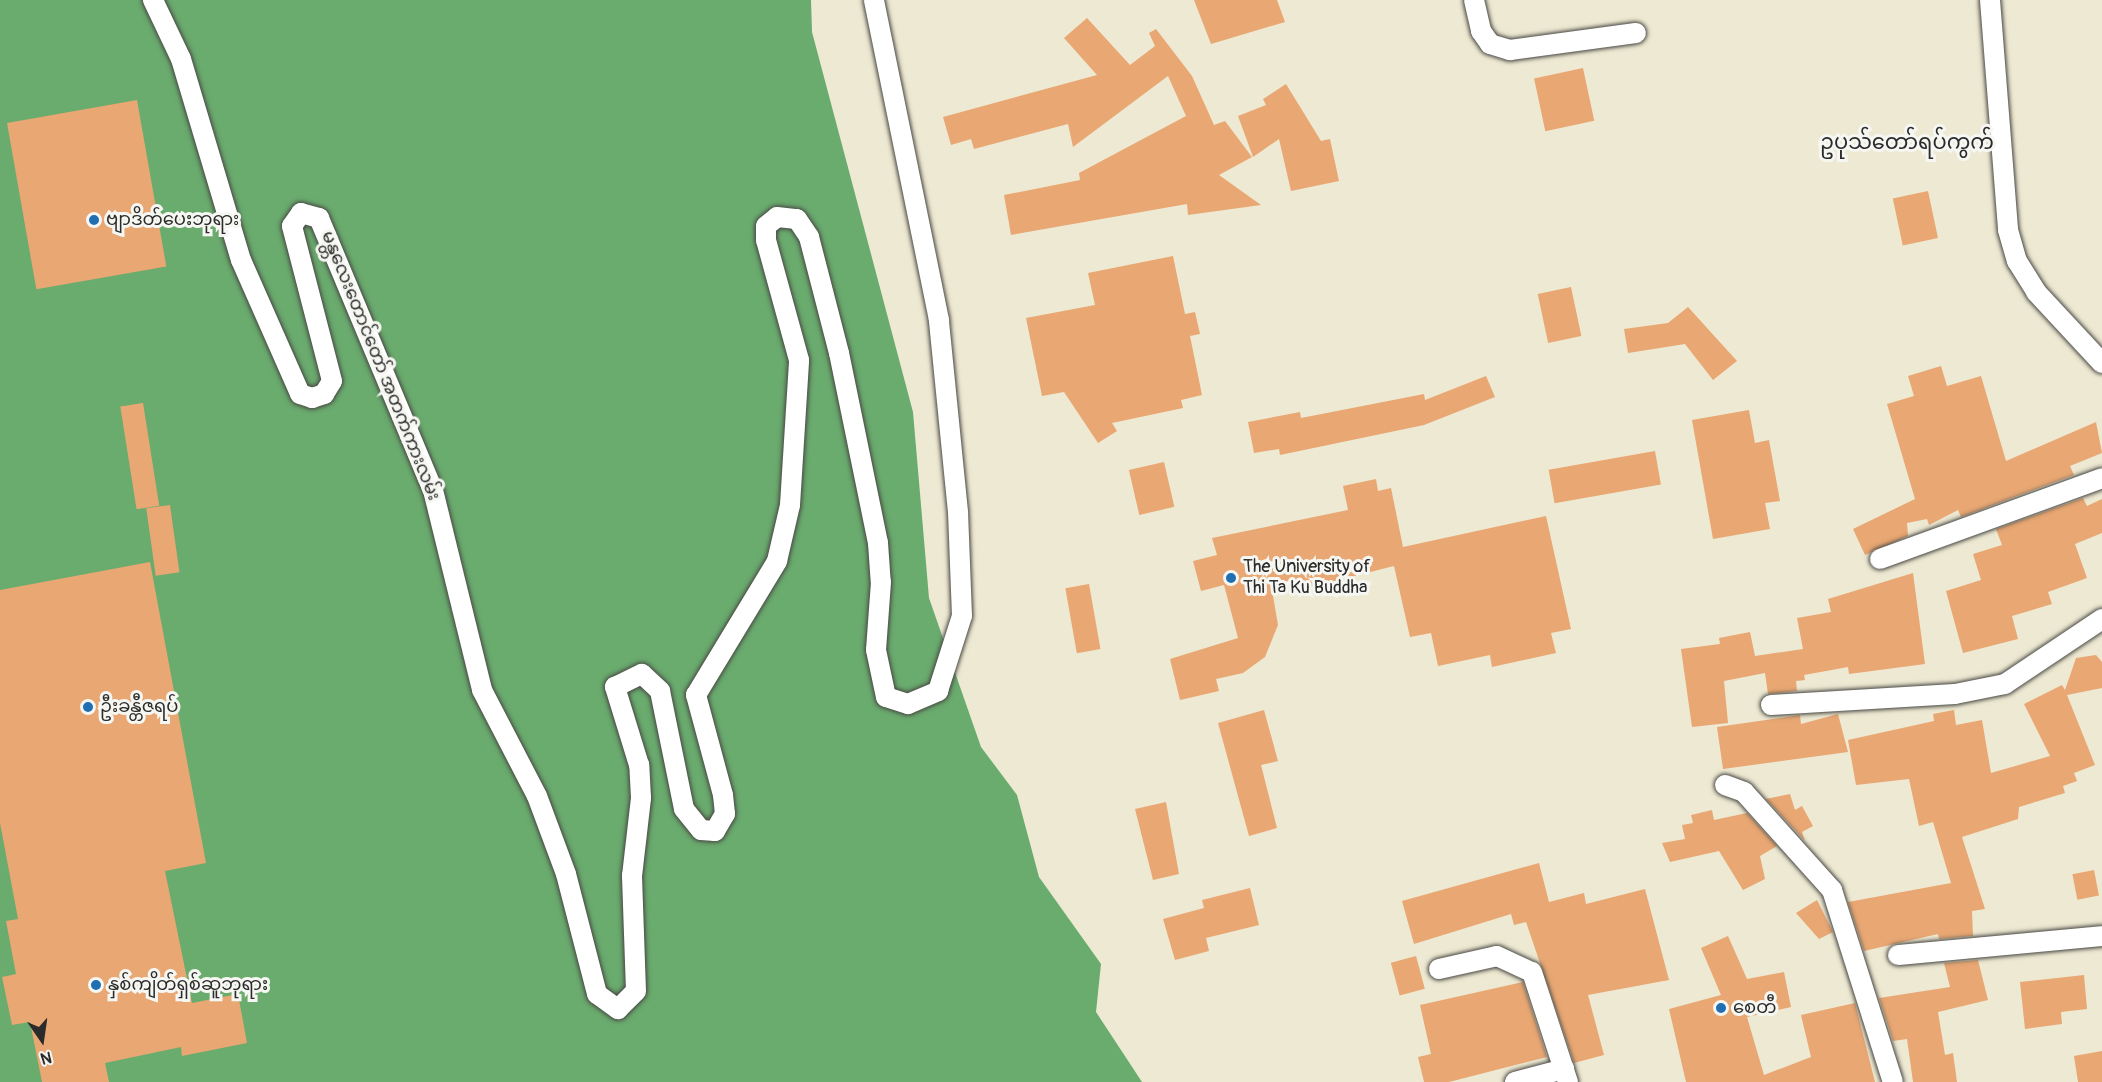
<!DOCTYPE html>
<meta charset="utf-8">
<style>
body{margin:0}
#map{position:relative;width:2102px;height:1082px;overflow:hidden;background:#eee9d2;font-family:Pangolin,"Noto Sans Myanmar",sans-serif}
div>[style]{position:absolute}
.forest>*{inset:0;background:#6aab6e}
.building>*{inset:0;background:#e8a773;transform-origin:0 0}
.roads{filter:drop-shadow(0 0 2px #484844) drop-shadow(0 0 2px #484844)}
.minor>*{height:20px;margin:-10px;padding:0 10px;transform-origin:10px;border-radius:10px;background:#fff}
.dots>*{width:16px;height:16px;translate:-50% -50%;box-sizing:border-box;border:3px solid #f6f6f2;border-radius:50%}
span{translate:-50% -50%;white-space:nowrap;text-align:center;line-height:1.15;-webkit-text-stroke:6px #f6f6f2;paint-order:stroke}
.poi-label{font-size:18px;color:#2b2b2b}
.left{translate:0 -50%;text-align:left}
.street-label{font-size:18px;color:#2b2b2b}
.quarter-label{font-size:21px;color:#2b2b2b}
.north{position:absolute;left:12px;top:1010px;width:60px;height:60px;-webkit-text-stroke:4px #f6f6f2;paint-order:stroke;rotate:167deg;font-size:16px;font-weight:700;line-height:24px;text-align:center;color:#2b2b2b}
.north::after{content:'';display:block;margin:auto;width:21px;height:27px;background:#2b2b2b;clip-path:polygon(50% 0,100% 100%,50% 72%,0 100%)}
</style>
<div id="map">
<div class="forest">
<div style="clip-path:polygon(0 0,811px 0,812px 32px,913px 412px,929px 598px,981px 747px,1017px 795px,1039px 877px,1101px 964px,1096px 1012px,1142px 1082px,0 1082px)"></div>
</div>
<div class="building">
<div style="clip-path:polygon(1194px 0,1277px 0,1285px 22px,1211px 44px)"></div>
<div style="clip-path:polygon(1087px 18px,1130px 65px,1155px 46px,1149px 33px,1156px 29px,1192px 76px,1214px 125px,1225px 121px,1252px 157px,1219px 175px,1261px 205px,1188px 215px,1187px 204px,1011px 235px,1004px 195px,1080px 180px,1079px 173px,1186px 116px,1168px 76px,1073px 147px,1068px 124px,974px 149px,971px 139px,951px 145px,943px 117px,1097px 75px,1064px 38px)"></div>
<div style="left:1583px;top:68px;width:54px;height:50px;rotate:78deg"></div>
<div style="clip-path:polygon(1286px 84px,1321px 141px,1330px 139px,1339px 181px,1291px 191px,1279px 139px,1253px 157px,1238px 116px,1266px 105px,1263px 99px)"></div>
<div style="left:137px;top:100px;width:169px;height:132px;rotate:80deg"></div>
<div style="left:1928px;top:191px;width:48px;height:36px;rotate:78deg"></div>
<div style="clip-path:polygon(1173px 256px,1185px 314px,1195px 312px,1200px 334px,1190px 336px,1202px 395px,1181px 400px,1183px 408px,1112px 423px,1117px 431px,1098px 443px,1064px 392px,1042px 396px,1026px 318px,1095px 305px,1088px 273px)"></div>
<div style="left:1571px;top:287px;width:50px;height:34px;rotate:78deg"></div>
<div style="clip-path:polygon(1688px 307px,1737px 361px,1713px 380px,1685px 344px,1628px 353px,1624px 329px,1668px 323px)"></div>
<div style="clip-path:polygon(1941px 366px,1947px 386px,1981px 376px,2006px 461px,2096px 422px,2102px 453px,2070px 466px,2074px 475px,1961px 517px,1958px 510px,1929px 525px,1927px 519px,1907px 523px,1908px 536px,1865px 555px,1853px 529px,1915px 499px,1887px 404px,1914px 396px,1908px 376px)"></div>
<div style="clip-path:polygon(1486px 376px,1495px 397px,1424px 425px,1280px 455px,1279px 449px,1254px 453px,1248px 422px,1300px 412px,1301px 418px,1424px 394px,1425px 400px)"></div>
<div style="left:143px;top:403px;width:104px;height:23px;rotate:81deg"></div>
<div style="clip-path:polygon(1749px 410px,1755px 443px,1769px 440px,1780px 501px,1765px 503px,1770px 529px,1713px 539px,1692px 420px)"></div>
<div style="left:1655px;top:451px;width:34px;height:108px;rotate:80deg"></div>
<div style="left:1164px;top:462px;width:46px;height:36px;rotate:77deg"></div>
<div style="clip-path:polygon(1376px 479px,1378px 491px,1391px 488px,1403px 547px,1546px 516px,1571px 629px,1551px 633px,1556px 653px,1492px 667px,1490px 655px,1438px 666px,1431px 633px,1410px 637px,1394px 566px,1311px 587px,1310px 580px,1272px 590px,1278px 625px,1265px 657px,1243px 673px,1216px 679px,1219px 691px,1180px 700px,1170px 659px,1238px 638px,1224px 585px,1201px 591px,1193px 561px,1217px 555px,1212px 538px,1348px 510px,1343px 486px)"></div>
<div style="clip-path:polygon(2083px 498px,2087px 506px,2102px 499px,2102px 533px,2075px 544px,2087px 578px,2048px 592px,2052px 604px,2012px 616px,2018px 639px,1963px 653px,1946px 591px,1981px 580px,1973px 554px,2002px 545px,1996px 529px)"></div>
<div style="left:170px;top:505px;width:68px;height:24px;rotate:82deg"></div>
<div style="clip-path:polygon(150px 562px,206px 863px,165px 871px,192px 1003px,238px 994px,247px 1043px,182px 1056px,181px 1047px,105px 1063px,109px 1082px,42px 1082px,30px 1022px,12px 1025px,2px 977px,16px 974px,6px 921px,18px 919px,0 823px,0 590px)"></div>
<div style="clip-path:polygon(1913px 573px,1925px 664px,1849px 674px,1848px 667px,1804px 675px,1805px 680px,1796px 681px,1797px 691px,1768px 694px,1765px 673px,1724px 681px,1728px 723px,1692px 727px,1681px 649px,1720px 644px,1719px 638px,1750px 632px,1755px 656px,1803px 649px,1797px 618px,1831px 612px,1828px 599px)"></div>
<div style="left:1089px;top:584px;width:66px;height:24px;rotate:80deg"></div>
<div style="clip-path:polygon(2096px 655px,2102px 662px,2102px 688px,2067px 695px,2095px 765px,2074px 773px,2077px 781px,2063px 786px,2065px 793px,2019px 807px,2018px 819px,1962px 837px,1985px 909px,1972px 911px,1973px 936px,1939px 939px,1938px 934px,1864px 951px,1848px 902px,1951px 883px,1933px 822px,1919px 826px,1909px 779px,1856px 785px,1848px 740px,1934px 721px,1933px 714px,1954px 710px,1956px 725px,1982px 720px,1991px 773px,2050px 756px,2024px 704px,2062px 685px,2065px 690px,2076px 658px)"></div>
<div style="clip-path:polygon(1264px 710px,1278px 761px,1261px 765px,1277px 828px,1249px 836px,1218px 723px)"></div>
<div style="clip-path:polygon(1838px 714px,1848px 752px,1723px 769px,1717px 727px,1800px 715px,1801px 724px)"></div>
<div style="clip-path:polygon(1790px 794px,1795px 810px,1802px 806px,1813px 826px,1802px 832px,1805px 841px,1766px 799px)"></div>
<div style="clip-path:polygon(1166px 802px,1179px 874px,1153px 880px,1135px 809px)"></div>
<div style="clip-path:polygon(1712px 810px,1714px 820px,1747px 813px,1777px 846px,1760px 856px,1765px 879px,1743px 890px,1719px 851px,1670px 862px,1662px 843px,1685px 839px,1682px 825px,1693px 823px,1691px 815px)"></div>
<div style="clip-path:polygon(1539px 863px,1549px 902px,1584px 893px,1586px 904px,1645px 889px,1669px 980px,1588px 995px,1604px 1055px,1574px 1063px,1526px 922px,1514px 925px,1511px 914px,1414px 944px,1402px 901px)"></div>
<div style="left:2094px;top:870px;width:26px;height:22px;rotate:79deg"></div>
<div style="clip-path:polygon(1250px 888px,1259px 925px,1206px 938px,1209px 951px,1175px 960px,1163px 919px,1204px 908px,1202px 900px)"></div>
<div style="clip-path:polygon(1817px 900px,1833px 932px,1819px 939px,1796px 913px)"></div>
<div style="clip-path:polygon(1728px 936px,1747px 979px,1784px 972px,1791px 1007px,1747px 1017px,1764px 1075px,1811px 1057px,1801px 1015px,1855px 1003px,1875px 1082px,1686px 1082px,1669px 1009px,1721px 995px,1701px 948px)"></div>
<div style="left:1416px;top:956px;width:34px;height:26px;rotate:75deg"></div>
<div style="clip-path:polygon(1978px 960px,1988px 1000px,1938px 1012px,1945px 1055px,1953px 1053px,1957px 1082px,1913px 1082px,1907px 1039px,1893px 1041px,1879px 998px,1950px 987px,1944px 963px)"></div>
<div style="clip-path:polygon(2084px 975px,2087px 1009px,2061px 1012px,2062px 1024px,2025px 1029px,2020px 982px)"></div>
<div style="clip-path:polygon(1523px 982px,1547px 1057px,1449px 1082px,1424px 1082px,1418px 1057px,1431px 1054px,1420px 1005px)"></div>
<div style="clip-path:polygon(2102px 1051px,2102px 1082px,2078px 1082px,2074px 1056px)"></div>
</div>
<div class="roads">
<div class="minor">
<div style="left:153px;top:0;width:65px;rotate:64.6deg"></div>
<div style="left:181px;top:59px;width:210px;rotate:73.4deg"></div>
<div style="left:241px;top:260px;width:146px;rotate:66.2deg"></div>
<div style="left:300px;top:394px;width:13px;rotate:18deg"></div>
<div style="left:312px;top:398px;width:13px;rotate:-18deg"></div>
<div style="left:324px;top:394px;width:15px;rotate:-58deg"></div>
<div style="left:332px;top:381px;width:160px;rotate:-104.5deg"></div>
<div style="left:292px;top:226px;width:16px;rotate:-55deg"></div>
<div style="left:301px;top:213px;width:19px;rotate:16deg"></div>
<div style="left:319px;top:218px;width:295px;rotate:67.3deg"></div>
<div style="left:433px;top:490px;width:206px;rotate:76.2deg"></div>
<div style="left:482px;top:690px;width:119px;rotate:62.6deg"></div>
<div style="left:537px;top:796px;width:83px;rotate:69.6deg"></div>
<div style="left:566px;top:874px;width:124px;rotate:75.5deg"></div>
<div style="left:597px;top:994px;width:26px;rotate:36deg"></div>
<div style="left:618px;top:1009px;width:25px;rotate:-45deg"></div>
<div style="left:636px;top:991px;width:115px;rotate:-92deg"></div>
<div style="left:632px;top:876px;width:79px;rotate:-83.4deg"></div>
<div style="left:641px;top:798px;width:33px;rotate:-93deg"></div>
<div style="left:639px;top:765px;width:82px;rotate:-107.1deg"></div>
<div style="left:615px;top:687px;width:30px;rotate:-26deg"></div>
<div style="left:642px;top:674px;width:25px;rotate:43deg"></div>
<div style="left:660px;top:691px;width:120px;rotate:78.5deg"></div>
<div style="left:684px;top:809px;width:27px;rotate:51deg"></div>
<div style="left:701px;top:830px;width:14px;rotate:4deg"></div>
<div style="left:715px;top:831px;width:20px;rotate:-60deg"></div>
<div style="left:725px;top:814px;width:19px;rotate:-96deg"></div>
<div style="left:723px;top:795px;width:104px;rotate:-105.1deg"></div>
<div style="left:696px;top:695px;width:157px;rotate:-58.8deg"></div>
<div style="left:777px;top:561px;width:57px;rotate:-76.9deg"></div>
<div style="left:790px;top:505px;width:145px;rotate:-86.4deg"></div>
<div style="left:799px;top:360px;width:124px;rotate:-105.4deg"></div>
<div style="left:766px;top:240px;width:14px;rotate:-90deg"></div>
<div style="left:766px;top:226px;width:14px;rotate:-39deg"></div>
<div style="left:777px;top:217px;width:20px;rotate:6deg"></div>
<div style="left:797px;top:219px;width:22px;rotate:56deg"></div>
<div style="left:809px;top:237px;width:120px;rotate:75.5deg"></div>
<div style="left:839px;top:353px;width:194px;rotate:78.4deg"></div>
<div style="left:878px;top:543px;width:39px;rotate:86deg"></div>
<div style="left:881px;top:582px;width:68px;rotate:94.2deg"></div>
<div style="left:876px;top:650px;width:48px;rotate:78deg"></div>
<div style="left:886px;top:697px;width:23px;rotate:18deg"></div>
<div style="left:908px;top:704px;width:33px;rotate:-23deg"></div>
<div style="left:938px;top:691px;width:79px;rotate:-72.3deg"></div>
<div style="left:962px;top:616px;width:104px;rotate:-92.2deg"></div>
<div style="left:958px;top:512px;width:193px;rotate:-95.7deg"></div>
<div style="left:939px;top:320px;width:327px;rotate:-101.5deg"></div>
<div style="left:1474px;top:0;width:32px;rotate:77deg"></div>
<div style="left:1481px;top:31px;width:16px;rotate:55deg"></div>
<div style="left:1490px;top:44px;width:21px;rotate:17deg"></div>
<div style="left:1510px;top:50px;width:127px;rotate:-7.7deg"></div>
<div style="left:1990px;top:0;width:231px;rotate:85.5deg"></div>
<div style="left:2008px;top:230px;width:32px;rotate:74deg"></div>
<div style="left:2017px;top:261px;width:36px;rotate:58deg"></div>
<div style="left:2036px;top:292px;width:97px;rotate:47.1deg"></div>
<div style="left:1880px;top:559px;width:236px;rotate:-20deg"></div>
<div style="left:1771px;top:705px;width:184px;rotate:-3.4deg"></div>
<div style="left:1955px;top:694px;width:51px;rotate:-11.3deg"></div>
<div style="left:2005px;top:684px;width:117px;rotate:-33.8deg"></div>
<div style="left:1725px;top:785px;width:20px;rotate:20deg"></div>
<div style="left:1744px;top:792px;width:132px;rotate:48.1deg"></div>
<div style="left:1832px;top:890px;width:201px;rotate:72.4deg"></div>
<div style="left:1898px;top:955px;width:205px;rotate:-5.3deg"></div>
<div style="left:1439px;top:969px;width:59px;rotate:-12.6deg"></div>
<div style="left:1497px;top:956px;width:38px;rotate:25deg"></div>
<div style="left:1532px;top:972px;width:116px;rotate:71.9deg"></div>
<div style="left:1515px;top:1082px;width:51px;rotate:-14.9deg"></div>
</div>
</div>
<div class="dots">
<div style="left:94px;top:220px;background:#1f6fb2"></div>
<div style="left:1231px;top:578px;background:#1f6fb2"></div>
<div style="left:88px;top:707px;background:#1f6fb2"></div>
<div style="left:96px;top:985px;background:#1f6fb2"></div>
<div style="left:1721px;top:1008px;background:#1f6fb2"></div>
</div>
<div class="poi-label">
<span class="left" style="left:106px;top:220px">ဗျာဒိတ်ပေးဘုရား</span>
<span class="left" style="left:1243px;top:578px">The University of<br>Thi Ta Ku Buddha</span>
<span class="left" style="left:100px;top:707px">ဦးခန္တီဇရပ်</span>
<span class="left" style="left:108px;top:985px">နှစ်ကျိတ်ရှစ်ဆူဘုရား</span>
<span class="left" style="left:1733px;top:1008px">စေတီ</span>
</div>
<div class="street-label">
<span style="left:380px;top:366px;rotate:68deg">မန္တလေးတောင်တော် အတက်ကားလမ်း</span>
</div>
<div class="quarter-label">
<span style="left:1907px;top:143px">ဥပုသ်တော်ရပ်ကွက်</span>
</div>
<div class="north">N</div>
</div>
